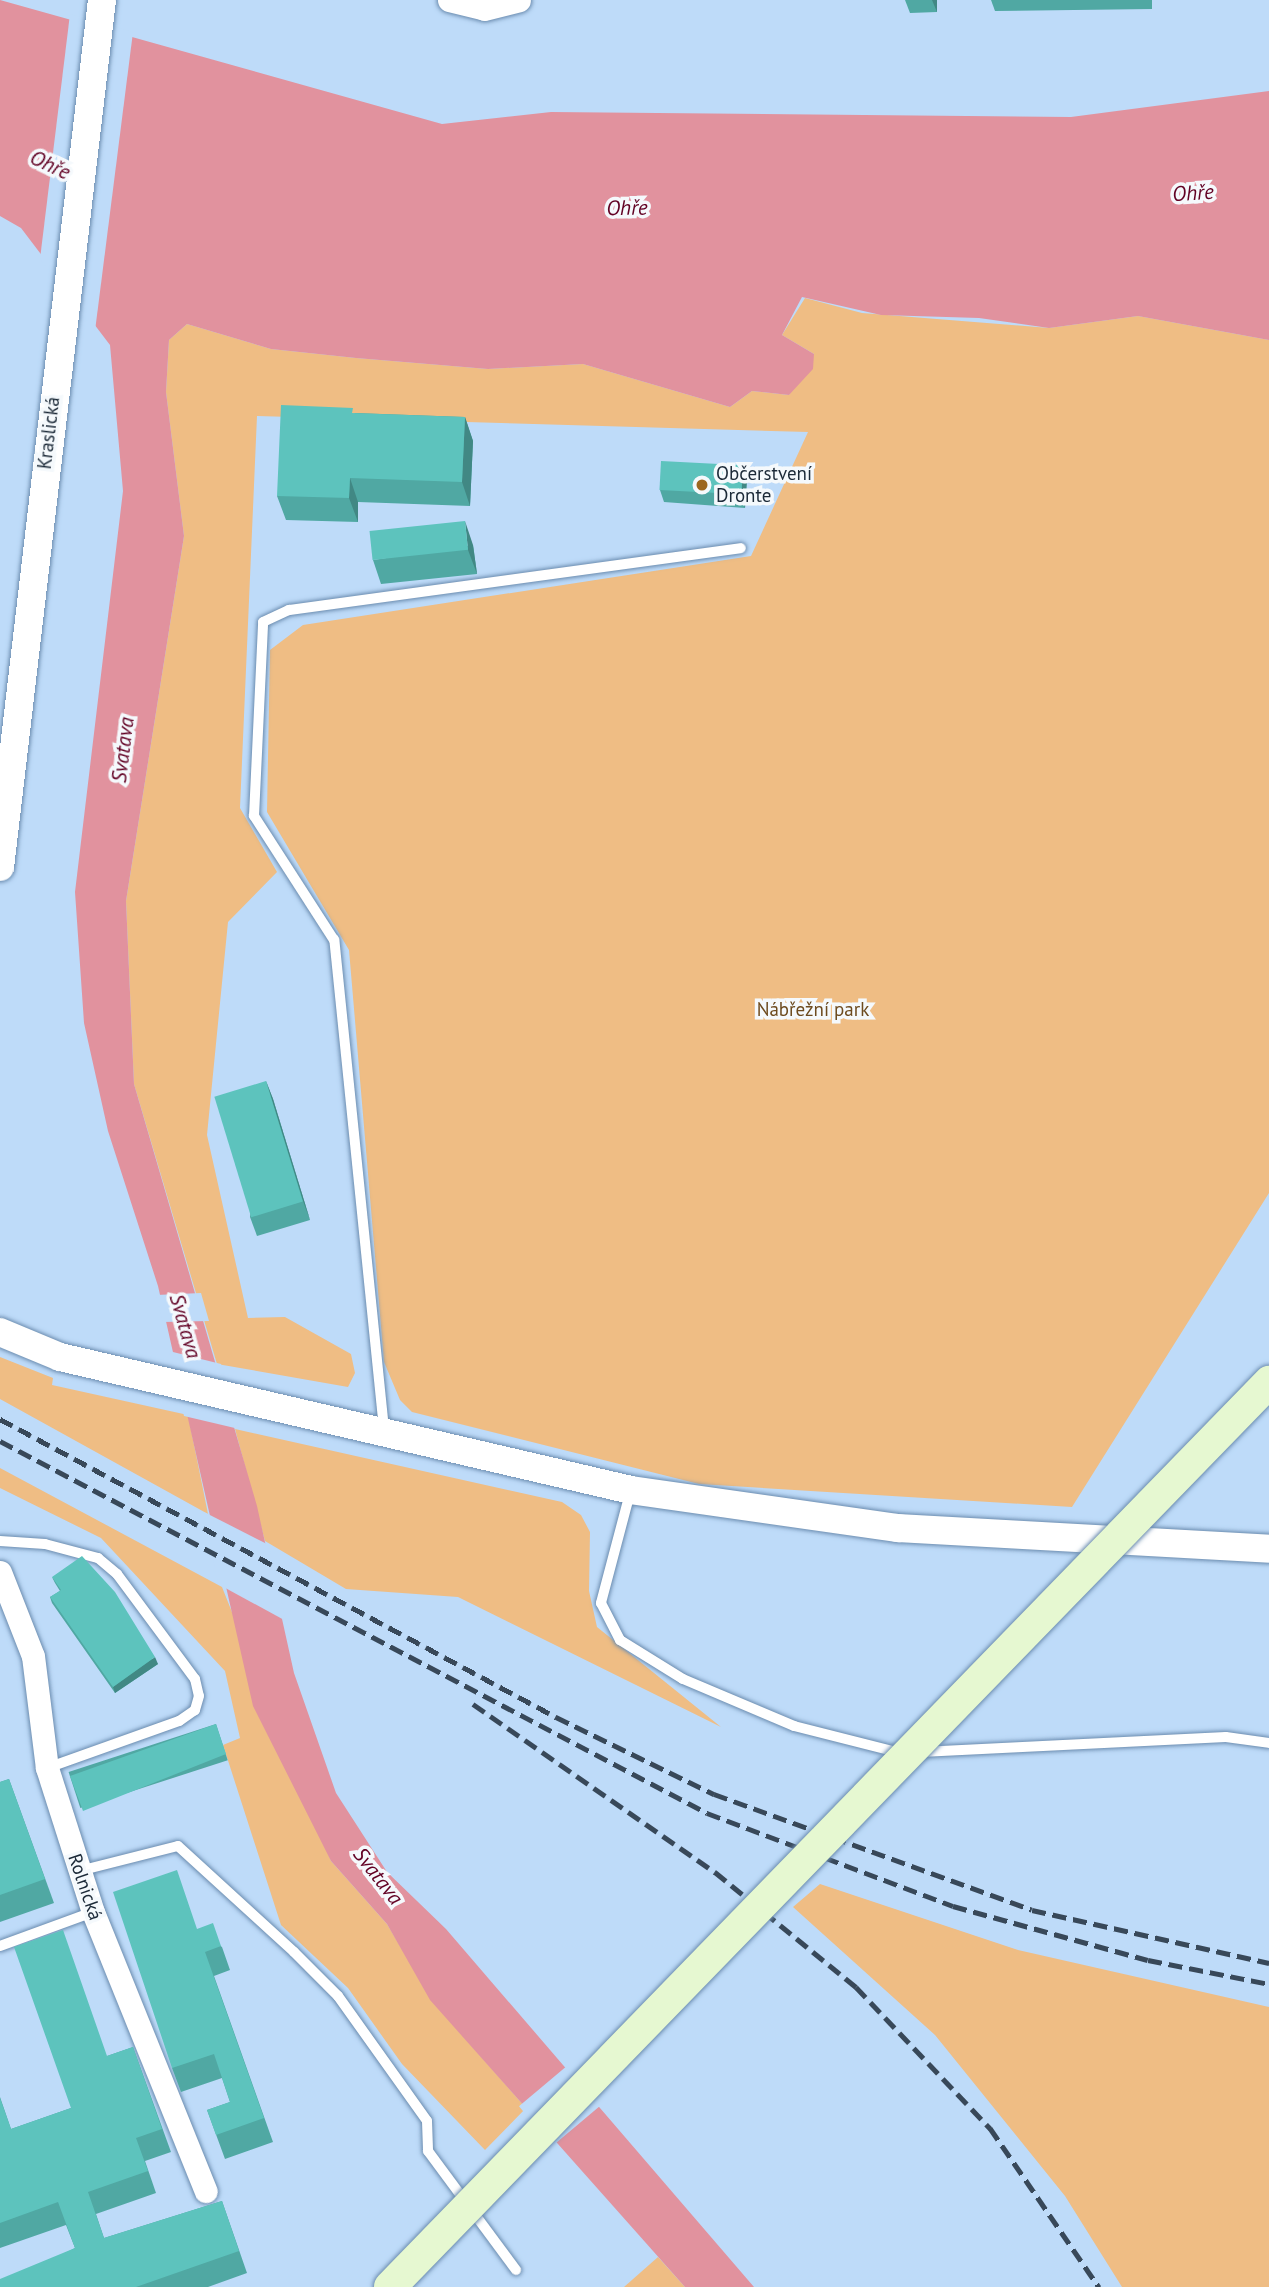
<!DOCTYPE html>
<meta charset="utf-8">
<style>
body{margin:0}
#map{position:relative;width:1269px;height:2287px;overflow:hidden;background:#bedbf9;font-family:"PT Sans",sans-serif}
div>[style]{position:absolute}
.green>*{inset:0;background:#efbd84}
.water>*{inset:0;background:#e1929e}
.pier>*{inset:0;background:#bedbf9;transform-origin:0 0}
.roads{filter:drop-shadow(0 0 2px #6b8caf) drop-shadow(0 0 2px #6b8caf)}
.service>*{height:10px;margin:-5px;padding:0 5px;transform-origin:5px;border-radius:5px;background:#fff}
.minor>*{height:23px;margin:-11.5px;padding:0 11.5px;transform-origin:11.5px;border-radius:11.5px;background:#fff}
.tertiary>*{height:28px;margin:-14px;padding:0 14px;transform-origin:14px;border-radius:14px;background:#fff}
.rail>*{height:5px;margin-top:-2.5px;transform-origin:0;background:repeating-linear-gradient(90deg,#384859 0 14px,transparent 0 21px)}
.bridges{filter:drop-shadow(0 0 2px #6b8caf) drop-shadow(0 0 2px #6b8caf)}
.secondary-bridge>*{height:32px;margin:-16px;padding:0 16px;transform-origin:16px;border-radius:16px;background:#e6f8d1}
.wall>*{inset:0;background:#50a8a3;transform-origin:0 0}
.shaded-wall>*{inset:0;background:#418884}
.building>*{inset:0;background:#5dc3bd;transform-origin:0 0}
.dots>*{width:19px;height:19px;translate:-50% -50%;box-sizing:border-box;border:4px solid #f5f9fc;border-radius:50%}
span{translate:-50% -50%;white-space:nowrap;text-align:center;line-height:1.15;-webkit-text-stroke:7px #f5f9fc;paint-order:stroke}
.street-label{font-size:19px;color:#1c2a38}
.poi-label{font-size:19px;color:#1c2a38}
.left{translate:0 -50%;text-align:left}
.park-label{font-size:19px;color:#6d4b1f}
.water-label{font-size:21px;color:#620224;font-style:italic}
</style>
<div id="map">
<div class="green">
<div style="clip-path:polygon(805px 298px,862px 313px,1049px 328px,1138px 316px,1269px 340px,1269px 1193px,1072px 1507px,699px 1484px,412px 1412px,400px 1400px,384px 1362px,349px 950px,267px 812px,270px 650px,303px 625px,751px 556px,808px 432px,257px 416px,240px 808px,277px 872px,228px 922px,207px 1135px,248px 1318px,285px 1317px,351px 1354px,355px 1373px,348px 1387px,217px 1364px,134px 1084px,126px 901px,184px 536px,166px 392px,169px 340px,187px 324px,271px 349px,356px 358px,488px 369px,583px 364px,730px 407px,752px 391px,789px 395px,814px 354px,782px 335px)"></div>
<div style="clip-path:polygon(0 1357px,53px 1378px,52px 1385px,188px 1415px,208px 1514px,0 1399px)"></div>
<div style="clip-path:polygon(235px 1429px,562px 1502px,581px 1515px,590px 1532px,589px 1591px,597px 1627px,721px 1727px,458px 1597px,346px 1589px,265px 1541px)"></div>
<div style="clip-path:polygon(0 1468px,222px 1587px,331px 1861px,387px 1924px,433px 2002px,526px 2108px,485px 2150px,402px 2064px,348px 1988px,281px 1925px,223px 1745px,240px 1738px,225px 1671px,101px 1538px,0 1488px)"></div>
<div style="clip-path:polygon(820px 1884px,1018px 1950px,1269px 2007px,1269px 2287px,1122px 2287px,1065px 2196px,935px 2035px,793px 1907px)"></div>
<div style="clip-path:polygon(658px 2257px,685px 2287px,624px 2287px)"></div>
</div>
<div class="water">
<div style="clip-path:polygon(0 0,442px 124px,551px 112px,1071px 117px,1269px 91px,1269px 340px,1138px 316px,1049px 328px,979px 318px,881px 315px,802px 297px,782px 335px,814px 354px,813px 369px,789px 395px,752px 391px,730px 407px,583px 364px,488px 369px,356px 358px,271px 349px,187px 324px,169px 340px,166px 392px,184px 536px,126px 901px,134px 1084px,257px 1506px,294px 1673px,336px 1793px,387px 1872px,446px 1929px,754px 2287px,685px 2287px,430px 2000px,387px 1924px,331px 1861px,253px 1706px,158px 1286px,108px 1131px,84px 1023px,75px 892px,123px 491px,110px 345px,21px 228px,0 216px)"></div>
</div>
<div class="pier">
<div style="clip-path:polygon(70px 14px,133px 32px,95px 331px,40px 259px)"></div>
<div style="clip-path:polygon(201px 1293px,209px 1321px,163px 1322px,156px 1295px)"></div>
<div style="clip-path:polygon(169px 1351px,221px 1364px,239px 1429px,184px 1416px)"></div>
<div style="clip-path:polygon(204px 1512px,269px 1545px,286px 1621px,218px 1584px)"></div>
<div style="left:568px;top:2065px;width:52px;height:64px;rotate:50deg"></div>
</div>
<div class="roads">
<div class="service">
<div style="left:384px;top:1429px;width:492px;rotate:-95.8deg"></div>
<div style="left:334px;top:940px;width:148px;rotate:-122.8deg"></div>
<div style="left:254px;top:816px;width:194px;rotate:-87.3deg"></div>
<div style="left:263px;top:622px;width:29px;rotate:-25deg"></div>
<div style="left:289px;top:610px;width:456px;rotate:-7.8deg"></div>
<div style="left:630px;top:1493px;width:114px;rotate:104.8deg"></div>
<div style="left:601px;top:1603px;width:42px;rotate:62.8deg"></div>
<div style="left:620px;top:1640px;width:74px;rotate:31.8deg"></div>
<div style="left:683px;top:1679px;width:121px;rotate:22.9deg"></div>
<div style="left:794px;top:1726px;width:110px;rotate:14.2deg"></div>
<div style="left:0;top:1541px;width:45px;rotate:3.8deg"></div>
<div style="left:45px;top:1544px;width:55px;rotate:14.8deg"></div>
<div style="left:98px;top:1558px;width:25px;rotate:40deg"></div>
<div style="left:117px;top:1574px;width:131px;rotate:53.4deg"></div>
<div style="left:195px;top:1679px;width:17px;rotate:77deg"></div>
<div style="left:199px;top:1696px;width:15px;rotate:106deg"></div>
<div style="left:195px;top:1710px;width:19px;rotate:145deg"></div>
<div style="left:179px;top:1721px;width:140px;rotate:160.4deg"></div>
<div style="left:921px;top:1752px;width:305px;rotate:-2.8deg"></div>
<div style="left:1226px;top:1737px;width:43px;rotate:7.9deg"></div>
<div style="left:79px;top:1871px;width:102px;rotate:-14.2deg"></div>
<div style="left:178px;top:1846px;width:157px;rotate:42.4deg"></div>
<div style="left:294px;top:1952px;width:62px;rotate:45deg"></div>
<div style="left:338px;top:1996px;width:153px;rotate:54.5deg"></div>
<div style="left:427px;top:2121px;width:30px;rotate:88deg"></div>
<div style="left:428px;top:2151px;width:148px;rotate:53.5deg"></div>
<div style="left:0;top:1946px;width:99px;rotate:-20.1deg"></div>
</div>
<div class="minor">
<div style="left:449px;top:0;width:36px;rotate:14deg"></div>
<div style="left:484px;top:9px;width:36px;rotate:-14deg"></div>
<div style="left:0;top:1572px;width:90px;rotate:68.6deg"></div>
<div style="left:33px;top:1656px;width:113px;rotate:82.9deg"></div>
<div style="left:47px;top:1768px;width:151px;rotate:72.3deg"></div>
<div style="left:93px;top:1912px;width:301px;rotate:68deg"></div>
</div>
<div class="tertiary">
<div style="left:0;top:867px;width:873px;rotate:-83.29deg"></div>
<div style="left:0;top:1332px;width:65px;rotate:22.6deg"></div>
<div style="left:60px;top:1357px;width:586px;rotate:13.11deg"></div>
<div style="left:631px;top:1490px;width:270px;rotate:8.1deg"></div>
<div style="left:898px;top:1528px;width:372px;rotate:3.2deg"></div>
</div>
</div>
<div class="rail">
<div style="left:0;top:1419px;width:631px;rotate:28.19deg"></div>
<div style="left:556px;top:1717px;width:176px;rotate:26deg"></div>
<div style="left:714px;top:1794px;width:338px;rotate:20deg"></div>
<div style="left:1032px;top:1910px;width:243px;rotate:12.6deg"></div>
<div style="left:0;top:1441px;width:799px;rotate:27.75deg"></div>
<div style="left:707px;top:1813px;width:263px;rotate:20.7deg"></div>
<div style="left:953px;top:1906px;width:202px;rotate:15.5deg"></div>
<div style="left:1148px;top:1960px;width:123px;rotate:11.2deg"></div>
<div style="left:473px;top:1704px;width:295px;rotate:34.8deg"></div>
<div style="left:715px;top:1872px;width:182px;rotate:39.2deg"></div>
<div style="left:856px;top:1987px;width:195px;rotate:46.5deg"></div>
<div style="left:990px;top:2128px;width:193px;rotate:55.6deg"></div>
</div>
<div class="bridges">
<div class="secondary-bridge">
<div style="left:390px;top:2287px;width:1262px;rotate:-45.83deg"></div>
</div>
</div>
<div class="wall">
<div style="clip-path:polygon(905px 0,937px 0,937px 12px,910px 13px)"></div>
<div style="clip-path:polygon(991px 0,1152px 0,1152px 9px,995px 11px)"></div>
<div style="clip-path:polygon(355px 413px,465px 417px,473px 441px,470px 506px,358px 502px,358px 522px,286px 520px,277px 496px)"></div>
<div style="clip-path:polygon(747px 479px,745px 508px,664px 502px,660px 490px)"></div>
<div style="clip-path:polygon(473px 545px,477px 574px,381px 584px,373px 560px)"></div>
<div style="clip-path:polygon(266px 1081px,273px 1099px,310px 1220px,257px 1236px,250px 1217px)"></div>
<div style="clip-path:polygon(52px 1577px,158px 1664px,115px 1693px,52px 1603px,50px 1597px,60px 1591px,55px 1583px)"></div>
<div style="left:216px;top:1724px;width:38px;height:155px;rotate:72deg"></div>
<div style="clip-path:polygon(9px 1779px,54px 1903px,0 1922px,0 1782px)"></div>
<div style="clip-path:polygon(197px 1929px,222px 1947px,230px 1970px,214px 1976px,273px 2142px,225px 2159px,207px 2110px,230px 2102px,222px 2078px,181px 2092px,172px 2068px)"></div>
<div style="clip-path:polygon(133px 2047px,171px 2152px,145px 2161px,156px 2193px,96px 2214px,104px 2238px,222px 2201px,247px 2273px,208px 2287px,0 2287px,75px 2248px,66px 2225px,0 2248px,0 2097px,11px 2129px,71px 2108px,107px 2056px)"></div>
</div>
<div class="shaded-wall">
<div style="clip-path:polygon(932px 0,937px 0,937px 12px)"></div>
<div style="clip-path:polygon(465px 417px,473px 441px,470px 506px,462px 482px)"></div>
<div style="clip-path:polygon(743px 466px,747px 479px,745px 508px,741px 496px)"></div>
<div style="clip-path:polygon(350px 478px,358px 502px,358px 522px,349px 498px)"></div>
<div style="clip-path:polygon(465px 521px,473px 545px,477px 574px,468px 550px)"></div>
<div style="clip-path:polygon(266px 1081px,273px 1099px,310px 1220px,303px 1201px)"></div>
<div style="clip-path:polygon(155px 1657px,158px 1664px,115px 1693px,113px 1687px)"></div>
</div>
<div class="building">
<div style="clip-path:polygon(281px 405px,353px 408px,352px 413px,465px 417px,462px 482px,350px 478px,349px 498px,277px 496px)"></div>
<div style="left:661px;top:461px;width:82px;height:29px;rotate:3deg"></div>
<div style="left:465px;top:521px;width:29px;height:96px;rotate:84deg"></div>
<div style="left:266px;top:1081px;width:126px;height:54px;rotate:73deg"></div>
<div style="clip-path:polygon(82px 1556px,115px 1592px,155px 1657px,113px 1687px,50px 1597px,61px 1590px,52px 1577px)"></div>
<div style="clip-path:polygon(216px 1724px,226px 1754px,83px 1811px,70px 1776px)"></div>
<div style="clip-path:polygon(9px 1779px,45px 1879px,0 1895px,0 1782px)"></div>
<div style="clip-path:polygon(177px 1870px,197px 1929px,213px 1923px,221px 1946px,205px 1952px,264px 2118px,216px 2135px,207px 2110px,230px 2102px,214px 2054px,172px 2068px,113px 1892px)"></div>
<div style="clip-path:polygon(63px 1930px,107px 2056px,133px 2047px,162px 2129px,136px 2138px,148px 2171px,88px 2192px,104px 2238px,222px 2201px,239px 2251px,136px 2287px,0 2287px,0 2279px,75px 2248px,58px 2202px,0 2223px,0 2098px,11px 2129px,71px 2108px,14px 1947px)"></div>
</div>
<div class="dots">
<div style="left:702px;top:485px;background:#9c671f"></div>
</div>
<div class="street-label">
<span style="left:49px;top:433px;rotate:-83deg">Kraslická</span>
<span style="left:85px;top:1887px;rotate:71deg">Rolnická</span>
</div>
<div class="poi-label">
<span class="left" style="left:716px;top:485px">Občerstvení<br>Dronte</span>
</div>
<div class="park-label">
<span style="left:813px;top:1010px">Nábřežní park</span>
</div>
<div class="water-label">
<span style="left:50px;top:165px;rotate:25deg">Ohře</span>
<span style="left:1193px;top:193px;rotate:-4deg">Ohře</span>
<span style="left:627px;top:208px;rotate:-1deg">Ohře</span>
<span style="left:123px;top:750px;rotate:-83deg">Svatava</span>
<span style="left:185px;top:1326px;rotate:74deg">Svatava</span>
<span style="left:378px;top:1876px;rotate:52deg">Svatava</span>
</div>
</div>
